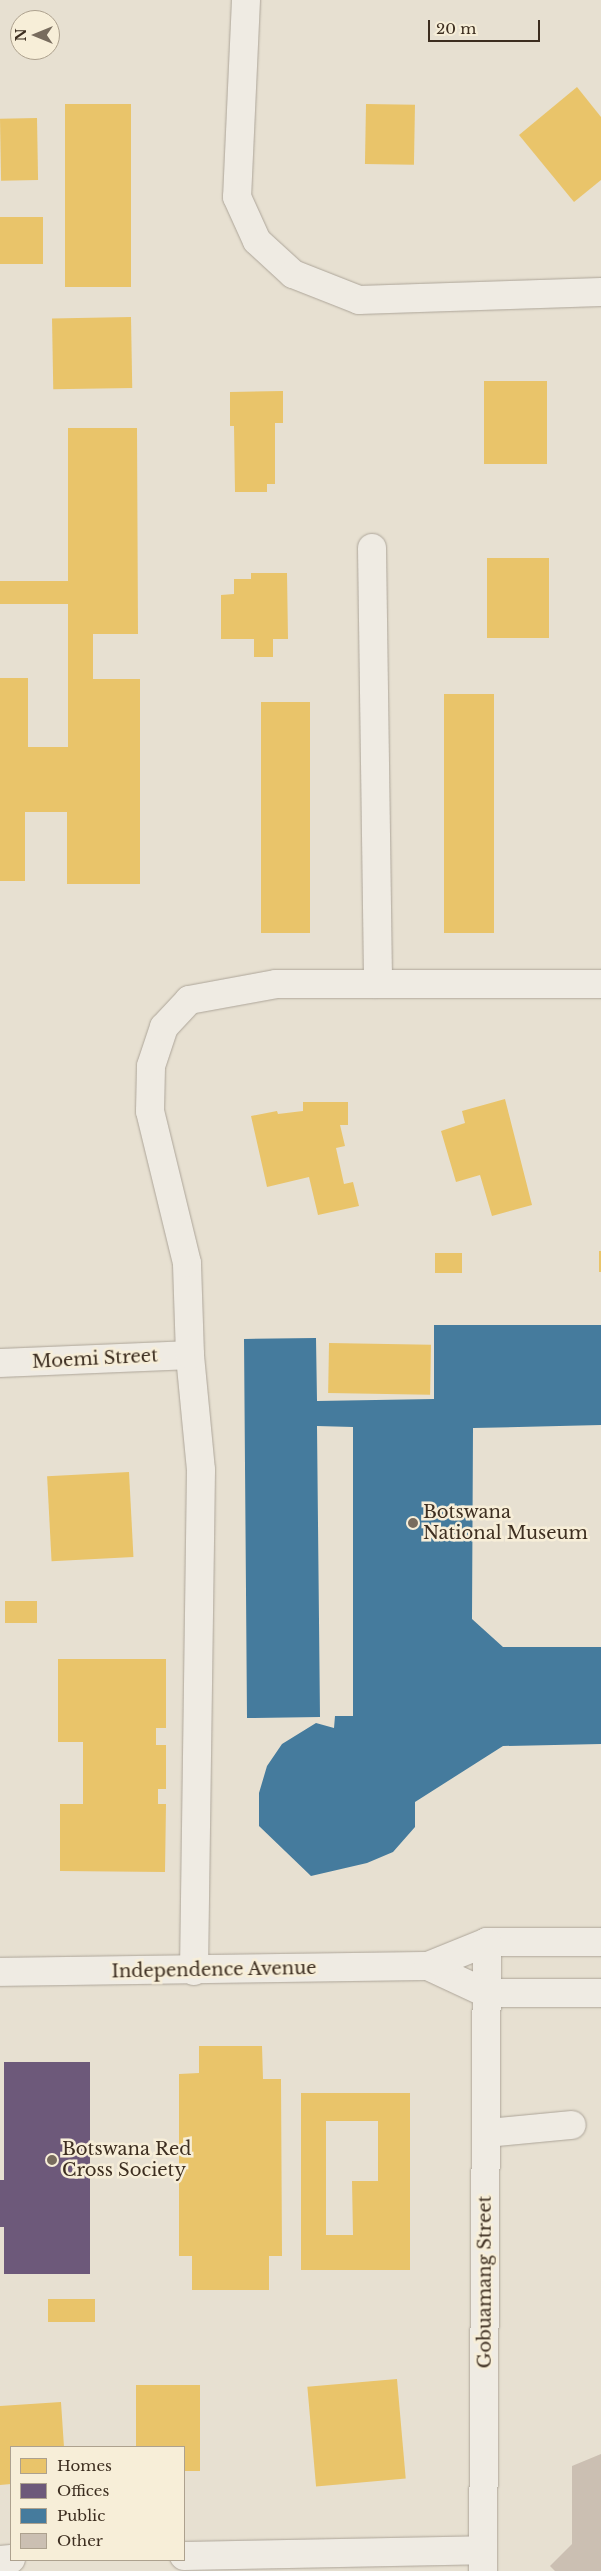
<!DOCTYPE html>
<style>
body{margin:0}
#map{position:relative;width:601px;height:2571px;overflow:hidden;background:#e7e0d1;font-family:"Libre Baskerville",serif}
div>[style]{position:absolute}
.homes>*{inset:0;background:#e9c46a;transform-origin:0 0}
.offices>*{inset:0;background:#6d597a}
.public>*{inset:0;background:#457b9d}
.building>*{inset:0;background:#cbbfb2}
.roads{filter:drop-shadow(0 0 1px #ada599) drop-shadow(0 0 1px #ada599)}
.minor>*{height:28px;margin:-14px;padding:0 14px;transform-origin:14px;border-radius:14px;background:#efebe3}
.dots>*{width:14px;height:14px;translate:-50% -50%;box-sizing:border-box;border:2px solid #f7eed8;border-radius:50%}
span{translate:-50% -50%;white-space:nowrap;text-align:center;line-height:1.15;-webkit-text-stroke:5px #f7eed8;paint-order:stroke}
.street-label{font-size:18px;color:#3d2e20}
.poi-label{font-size:18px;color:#3d2e20}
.left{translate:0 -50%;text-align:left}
.legend{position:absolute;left:10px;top:2446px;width:175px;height:115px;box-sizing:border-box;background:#f7eed8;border:1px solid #ada18e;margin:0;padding:6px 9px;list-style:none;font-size:15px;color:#3d2e20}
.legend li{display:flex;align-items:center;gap:10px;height:25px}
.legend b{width:25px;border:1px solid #ada18e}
.north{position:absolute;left:10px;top:10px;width:50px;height:50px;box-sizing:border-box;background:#f7eed8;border:1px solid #ada18e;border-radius:50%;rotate:270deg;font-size:14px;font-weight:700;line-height:20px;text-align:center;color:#3d2e20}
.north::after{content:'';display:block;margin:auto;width:18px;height:22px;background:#786c5e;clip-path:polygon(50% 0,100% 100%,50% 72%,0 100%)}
.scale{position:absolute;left:428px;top:20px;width:112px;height:22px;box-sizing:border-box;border:2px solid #3d2e20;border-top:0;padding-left:6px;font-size:15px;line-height:18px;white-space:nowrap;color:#3d2e20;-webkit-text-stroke:4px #f7eed8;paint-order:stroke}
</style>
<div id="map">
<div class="homes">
<div style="clip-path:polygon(577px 87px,601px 117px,601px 180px,574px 202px,519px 135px)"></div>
<div style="left:131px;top:104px;width:183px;height:66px;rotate:90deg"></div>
<div style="left:366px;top:104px;width:49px;height:60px;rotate:1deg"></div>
<div style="left:37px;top:118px;width:62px;height:37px;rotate:89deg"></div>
<div style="left:0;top:217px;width:43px;height:47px"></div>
<div style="left:131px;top:317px;width:71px;height:79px;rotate:89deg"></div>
<div style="left:484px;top:381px;width:63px;height:83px"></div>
<div style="clip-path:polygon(283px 391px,283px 423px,275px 423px,275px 484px,267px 484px,267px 492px,235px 492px,234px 426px,230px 426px,230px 392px)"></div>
<div style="clip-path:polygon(68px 428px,137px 428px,138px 634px,93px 634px,93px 679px,140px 679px,140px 884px,67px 884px,67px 812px,25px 812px,25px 881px,0 881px,0 678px,28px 678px,28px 747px,68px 747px,68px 604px,0 604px,0 581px,68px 581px)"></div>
<div style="left:487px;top:558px;width:62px;height:80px"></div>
<div style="clip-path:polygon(251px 573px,287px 573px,288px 639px,273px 639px,273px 657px,254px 657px,254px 639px,221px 639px,221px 595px,234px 594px,234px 579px,251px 579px)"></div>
<div style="left:444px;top:694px;width:50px;height:239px"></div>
<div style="left:261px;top:702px;width:49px;height:231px"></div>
<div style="clip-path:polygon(505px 1099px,532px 1205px,492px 1216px,480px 1175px,456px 1182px,441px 1131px,465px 1123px,462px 1111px)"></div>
<div style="clip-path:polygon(303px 1102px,348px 1102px,348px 1125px,340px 1125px,345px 1146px,336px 1148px,344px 1184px,353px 1182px,359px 1206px,318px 1215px,309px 1177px,267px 1187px,251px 1116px,277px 1111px,278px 1114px,303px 1111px)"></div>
<div style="left:599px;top:1251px;width:2px;height:21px"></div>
<div style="left:435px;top:1253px;width:27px;height:20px"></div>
<div style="left:329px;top:1343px;width:102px;height:50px;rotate:1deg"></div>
<div style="left:129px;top:1472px;width:85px;height:82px;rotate:87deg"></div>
<div style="left:5px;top:1601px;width:32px;height:22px"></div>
<div style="clip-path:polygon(58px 1659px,166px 1659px,166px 1728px,156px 1728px,156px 1745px,166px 1745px,166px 1789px,158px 1789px,158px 1804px,166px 1804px,165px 1872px,60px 1871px,60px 1804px,83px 1804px,83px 1742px,58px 1742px)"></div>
<div style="clip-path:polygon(199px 2046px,262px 2046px,263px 2079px,281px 2079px,282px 2256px,269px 2256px,269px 2290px,192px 2290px,192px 2256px,179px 2256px,179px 2074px,199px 2073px)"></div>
<div style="clip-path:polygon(evenodd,301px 2093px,410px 2093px,410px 2270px,301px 2270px,301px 2093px,326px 2121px,378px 2121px,378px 2181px,352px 2181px,353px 2235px,326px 2235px,326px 2121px)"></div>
<div style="left:48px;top:2299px;width:47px;height:23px"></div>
<div style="left:397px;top:2379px;width:100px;height:90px;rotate:85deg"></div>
<div style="clip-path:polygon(136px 2385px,200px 2385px,200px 2471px,184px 2471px,184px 2447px,136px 2447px)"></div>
<div style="clip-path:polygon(61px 2402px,64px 2447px,11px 2447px,11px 2484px,0 2485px,0 2406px)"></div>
</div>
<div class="offices">
<div style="clip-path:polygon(4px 2062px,90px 2062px,90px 2274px,4px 2274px,4px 2227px,0 2227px,0 2180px,4px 2180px)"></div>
</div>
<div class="public">
<div style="clip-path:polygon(434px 1325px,601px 1325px,601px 1425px,473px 1428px,472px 1619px,503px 1647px,601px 1647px,601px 1744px,503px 1746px,415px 1802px,415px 1827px,393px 1852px,367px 1863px,311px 1876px,259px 1826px,259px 1793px,267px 1766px,282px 1744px,316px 1723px,334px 1728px,335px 1716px,353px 1716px,353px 1427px,317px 1426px,320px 1717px,247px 1718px,244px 1339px,316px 1338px,317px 1401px,434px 1399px)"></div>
</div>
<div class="building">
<div style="clip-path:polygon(601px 2454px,601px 2571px,555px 2571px,550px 2566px,572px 2544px,572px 2466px)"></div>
</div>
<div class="roads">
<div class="minor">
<div style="left:246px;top:0;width:197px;rotate:92.6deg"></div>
<div style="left:237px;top:197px;width:48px;rotate:65.6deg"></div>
<div style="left:257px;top:241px;width:49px;rotate:42.5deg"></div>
<div style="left:293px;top:274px;width:71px;rotate:21.5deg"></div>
<div style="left:359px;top:300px;width:242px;rotate:-1.9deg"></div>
<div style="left:372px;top:548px;width:436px;rotate:89.2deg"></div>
<div style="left:0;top:1363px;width:190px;rotate:-2.4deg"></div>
<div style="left:428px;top:1966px;width:64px;rotate:25deg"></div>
<div style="left:486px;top:1993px;width:115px"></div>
<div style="left:194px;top:1971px;width:501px;rotate:-89.2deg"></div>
<div style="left:201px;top:1470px;width:116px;rotate:-95.5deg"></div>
<div style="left:190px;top:1355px;width:92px;rotate:-91.9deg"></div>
<div style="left:187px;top:1263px;width:156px;rotate:-103.7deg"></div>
<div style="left:150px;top:1111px;width:45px;rotate:-88.7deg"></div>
<div style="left:151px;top:1066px;width:41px;rotate:-71.6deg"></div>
<div style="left:164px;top:1027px;width:37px;rotate:-47deg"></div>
<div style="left:189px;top:1000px;width:88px;rotate:-10.4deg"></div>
<div style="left:276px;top:984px;width:325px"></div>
<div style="left:0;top:1972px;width:428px;rotate:-0.8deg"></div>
<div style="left:428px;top:1966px;width:64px;rotate:-22.1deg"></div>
<div style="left:487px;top:1942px;width:114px"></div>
<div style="left:487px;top:2133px;width:85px;rotate:-5.4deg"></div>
<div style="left:184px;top:2556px;width:299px;rotate:-1.1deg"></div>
<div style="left:0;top:2560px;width:11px;rotate:-5deg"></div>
<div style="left:483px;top:2571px;width:629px;rotate:-89.64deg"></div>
</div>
</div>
<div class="dots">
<div style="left:413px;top:1523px;background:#786c5e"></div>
<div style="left:52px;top:2160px;background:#786c5e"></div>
</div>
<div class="street-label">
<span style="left:95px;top:1359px;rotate:-3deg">Moemi Street</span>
<span style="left:214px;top:1970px;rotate:-1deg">Independence Avenue</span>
<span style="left:485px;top:2282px;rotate:-90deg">Gobuamang Street</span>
</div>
<div class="poi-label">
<span class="left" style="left:423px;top:1523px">Botswana<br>National Museum</span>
<span class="left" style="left:62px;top:2160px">Botswana Red<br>Cross Society</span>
</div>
<ul class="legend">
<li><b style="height:14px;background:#e9c46a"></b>Homes</li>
<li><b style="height:14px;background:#6d597a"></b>Offices</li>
<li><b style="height:14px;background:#457b9d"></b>Public</li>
<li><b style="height:14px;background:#cbbfb2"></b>Other</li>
</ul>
<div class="north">N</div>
<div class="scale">20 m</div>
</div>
